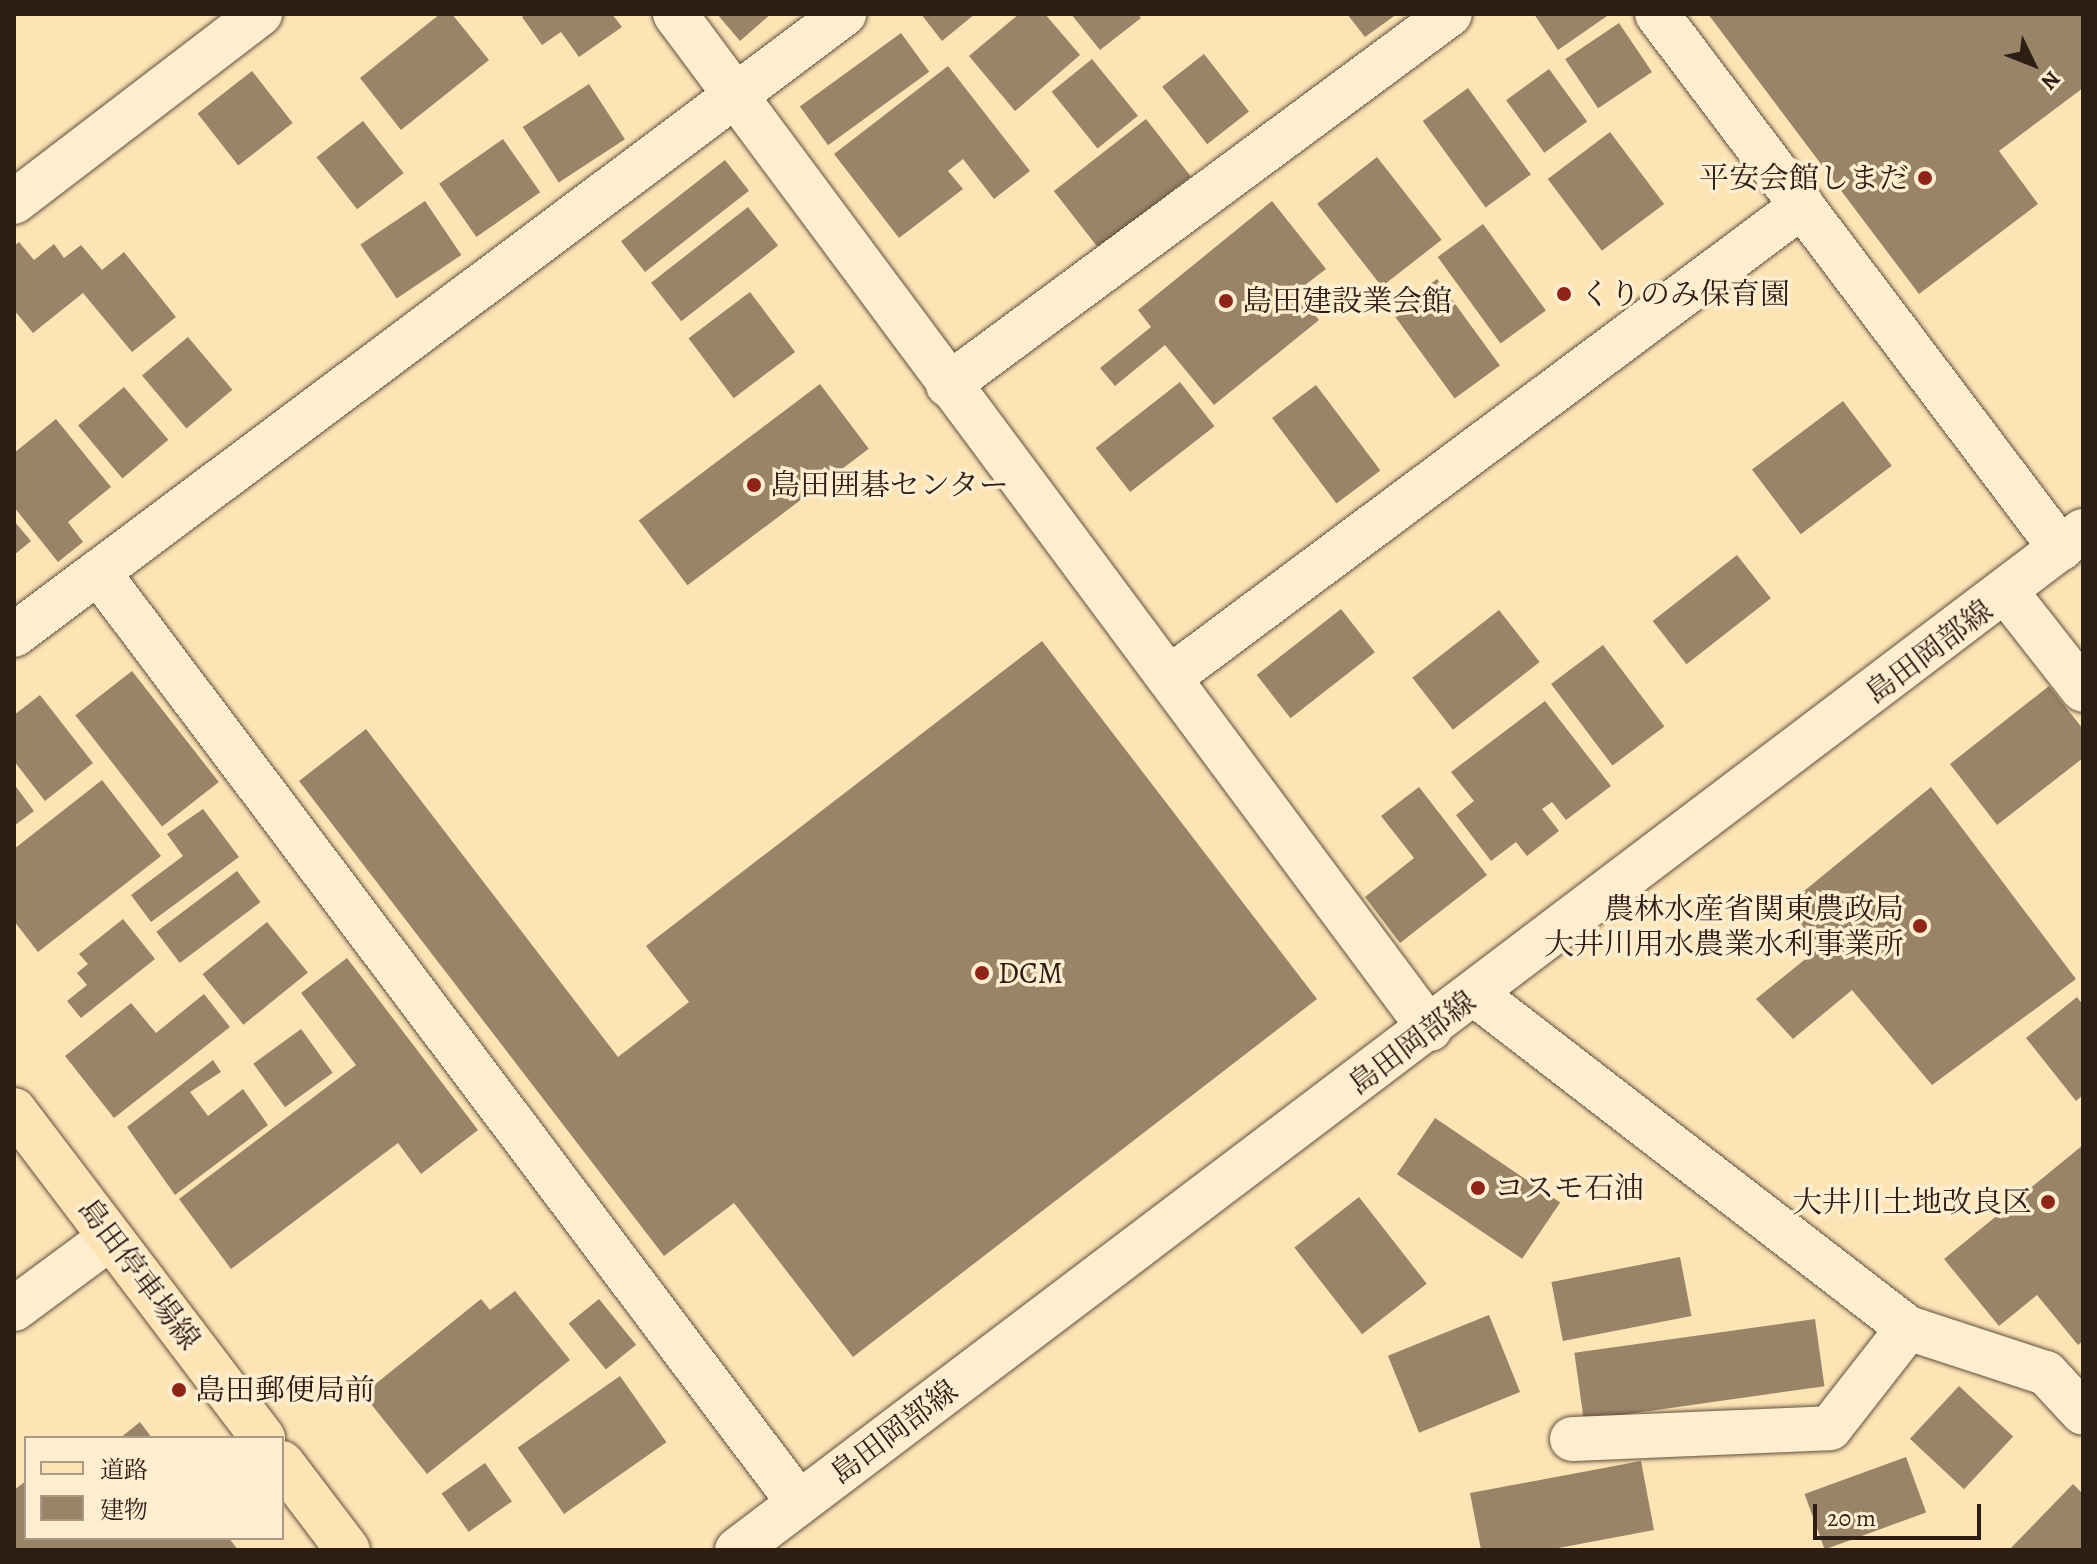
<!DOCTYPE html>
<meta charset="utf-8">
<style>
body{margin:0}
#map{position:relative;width:2097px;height:1564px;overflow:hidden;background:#fde4b5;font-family:Alegreya,"Noto Serif JP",serif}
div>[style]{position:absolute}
.building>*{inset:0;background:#998468;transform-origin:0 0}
.roads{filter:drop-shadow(0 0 2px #604f3d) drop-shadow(0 0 2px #604f3d)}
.minor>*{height:44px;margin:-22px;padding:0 22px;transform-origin:22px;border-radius:22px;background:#feedcf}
.tertiary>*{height:44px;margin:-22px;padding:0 22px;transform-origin:22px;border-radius:22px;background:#feedcf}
.secondary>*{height:44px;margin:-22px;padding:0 22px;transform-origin:22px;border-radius:22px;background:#feedcf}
.primary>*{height:44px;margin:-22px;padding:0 22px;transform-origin:22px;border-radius:22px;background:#fde4b5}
.dots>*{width:22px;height:22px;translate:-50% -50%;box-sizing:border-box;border:4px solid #feedcf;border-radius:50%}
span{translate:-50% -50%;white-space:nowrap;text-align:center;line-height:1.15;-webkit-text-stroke:7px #feedcf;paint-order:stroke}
.poi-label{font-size:30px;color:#2c1d15}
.right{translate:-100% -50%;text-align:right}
.left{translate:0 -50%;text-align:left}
.street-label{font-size:30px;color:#2c1d15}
.frame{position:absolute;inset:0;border:16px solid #2c1d15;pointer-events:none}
.legend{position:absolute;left:24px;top:1436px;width:260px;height:104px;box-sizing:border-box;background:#feedcf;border:2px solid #aa9a85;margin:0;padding:10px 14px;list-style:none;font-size:24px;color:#2c1d15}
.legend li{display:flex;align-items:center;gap:16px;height:40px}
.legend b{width:40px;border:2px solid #aa9a85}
.north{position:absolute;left:1993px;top:24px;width:80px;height:80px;-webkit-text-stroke:6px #feedcf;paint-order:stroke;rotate:133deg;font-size:22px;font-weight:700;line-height:32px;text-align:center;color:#2c1d15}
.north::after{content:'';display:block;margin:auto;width:28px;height:36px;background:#2c1d15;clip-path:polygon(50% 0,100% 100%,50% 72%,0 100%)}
.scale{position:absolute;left:1813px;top:1504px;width:168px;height:36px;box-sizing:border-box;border:4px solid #2c1d15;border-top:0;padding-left:10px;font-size:24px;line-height:28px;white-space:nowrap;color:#2c1d15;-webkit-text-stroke:6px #feedcf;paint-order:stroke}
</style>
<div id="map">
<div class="building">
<div style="clip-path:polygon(440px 14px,452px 14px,489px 60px,401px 130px,360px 78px)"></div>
<div style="clip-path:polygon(526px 14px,612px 14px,622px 27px,579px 57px,561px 32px,542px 45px,522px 17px)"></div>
<div style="clip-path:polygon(717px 14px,771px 14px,740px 41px)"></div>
<div style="clip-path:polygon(921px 14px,975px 14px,942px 41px)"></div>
<div style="clip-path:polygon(1019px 14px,1045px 14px,1080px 55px,1015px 111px,969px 56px)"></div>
<div style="clip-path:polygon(1071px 14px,1138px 14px,1141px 18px,1100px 50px)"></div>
<div style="clip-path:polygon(1347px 14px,1397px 14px,1365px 37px)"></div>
<div style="clip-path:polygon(1534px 14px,1610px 14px,1558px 50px)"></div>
<div style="clip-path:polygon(1708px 14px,2083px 14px,2083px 88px,1999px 151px,2038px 204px,1919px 294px)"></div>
<div style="left:1619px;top:23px;width:59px;height:65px;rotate:56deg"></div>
<div style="left:901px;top:33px;width:48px;height:125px;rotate:54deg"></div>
<div style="left:1204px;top:54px;width:73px;height:53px;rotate:52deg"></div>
<div style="left:1092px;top:59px;width:73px;height:52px;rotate:51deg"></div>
<div style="clip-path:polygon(948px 66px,1030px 171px,994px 199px,963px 159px,948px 171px,963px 189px,899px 238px,834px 154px)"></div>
<div style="left:1549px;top:69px;width:65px;height:53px;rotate:54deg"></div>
<div style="left:252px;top:71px;width:66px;height:69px;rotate:52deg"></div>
<div style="left:589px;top:84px;width:66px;height:79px;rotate:57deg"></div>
<div style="left:1468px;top:88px;width:107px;height:56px;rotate:54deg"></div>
<div style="left:1146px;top:119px;width:73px;height:117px;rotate:52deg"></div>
<div style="left:363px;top:121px;width:66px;height:59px;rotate:52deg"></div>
<div style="left:1610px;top:132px;width:90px;height:78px;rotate:53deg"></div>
<div style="left:503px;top:139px;width:65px;height:78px;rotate:55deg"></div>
<div style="left:1377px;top:157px;width:105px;height:76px;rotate:52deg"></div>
<div style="left:725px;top:160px;width:39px;height:132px;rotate:52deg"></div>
<div style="left:425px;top:201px;width:65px;height:78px;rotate:56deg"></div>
<div style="clip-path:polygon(1272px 201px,1326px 269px,1296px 292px,1319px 320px,1214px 405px,1165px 345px,1115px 386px,1100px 368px,1151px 327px,1138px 310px)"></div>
<div style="left:748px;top:207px;width:49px;height:123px;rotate:52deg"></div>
<div style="left:1483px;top:224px;width:107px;height:56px;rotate:54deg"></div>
<div style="clip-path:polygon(19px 242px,34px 260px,54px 244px,64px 258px,81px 245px,102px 270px,124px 252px,176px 317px,132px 352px,83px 293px,33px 333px,14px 310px,14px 246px)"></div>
<div style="left:1437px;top:279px;width:107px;height:56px;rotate:54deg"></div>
<div style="left:750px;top:292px;width:75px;height:77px;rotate:53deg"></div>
<div style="left:188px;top:337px;width:69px;height:60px;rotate:50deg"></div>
<div style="left:1180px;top:382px;width:56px;height:107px;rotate:52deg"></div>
<div style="left:820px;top:384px;width:81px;height:227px;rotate:53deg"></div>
<div style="left:1316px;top:385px;width:107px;height:55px;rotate:53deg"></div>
<div style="left:124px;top:387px;width:69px;height:60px;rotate:50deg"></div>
<div style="left:1843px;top:401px;width:81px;height:114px;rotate:53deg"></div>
<div style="clip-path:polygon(56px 419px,111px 487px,68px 522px,83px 542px,58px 562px,14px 507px,14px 453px)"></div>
<div style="clip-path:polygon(14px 521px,31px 541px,14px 555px)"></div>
<div style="left:1737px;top:555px;width:55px;height:107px;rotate:52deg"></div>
<div style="left:1341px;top:609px;width:55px;height:107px;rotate:52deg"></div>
<div style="left:1499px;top:610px;width:66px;height:110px;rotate:52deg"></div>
<div style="clip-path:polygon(1042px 641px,1317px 999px,853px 1357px,734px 1203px,664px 1256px,299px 781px,366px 729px,618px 1057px,689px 1002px,646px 946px)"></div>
<div style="left:1603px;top:645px;width:102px;height:65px;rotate:53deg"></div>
<div style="left:132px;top:671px;width:141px;height:72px;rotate:52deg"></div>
<div style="clip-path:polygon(2049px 686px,2083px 729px,2083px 758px,1997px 825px,1950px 764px)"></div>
<div style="clip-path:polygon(40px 695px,93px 763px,45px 801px,14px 761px,14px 715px)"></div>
<div style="clip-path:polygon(1545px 701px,1611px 786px,1566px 820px,1552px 802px,1542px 809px,1559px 831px,1527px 856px,1516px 842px,1491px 861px,1456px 815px,1474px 801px,1451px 772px)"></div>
<div style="clip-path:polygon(102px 780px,161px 856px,38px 952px,14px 921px,14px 849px)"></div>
<div style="clip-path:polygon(14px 784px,34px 811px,14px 826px)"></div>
<div style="clip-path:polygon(1419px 787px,1487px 875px,1400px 943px,1365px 897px,1414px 858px,1381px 816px)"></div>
<div style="clip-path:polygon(1931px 787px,2076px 979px,1932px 1085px,1852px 990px,1793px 1039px,1756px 999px,1819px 948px,1787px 905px)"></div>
<div style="clip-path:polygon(203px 809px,239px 857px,151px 922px,131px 895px,183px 856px,167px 834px)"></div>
<div style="left:237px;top:871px;width:39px;height:101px;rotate:53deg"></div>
<div style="clip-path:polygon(123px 919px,155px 959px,81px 1018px,67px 1001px,87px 985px,77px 973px,88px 964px,79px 954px)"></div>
<div style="left:267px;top:922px;width:65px;height:83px;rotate:51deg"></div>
<div style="clip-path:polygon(347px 958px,478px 1130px,421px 1174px,398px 1143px,231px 1269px,179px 1199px,356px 1065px,301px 993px)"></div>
<div style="clip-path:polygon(204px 994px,230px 1027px,114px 1118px,65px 1056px,131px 1003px,156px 1033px)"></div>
<div style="clip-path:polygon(2077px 997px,2083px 1005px,2083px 1095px,2076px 1101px,2026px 1038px)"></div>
<div style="left:301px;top:1029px;width:54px;height:59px;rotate:54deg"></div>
<div style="clip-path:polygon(213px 1060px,221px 1072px,190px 1092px,208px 1116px,243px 1089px,268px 1125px,175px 1195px,127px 1127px)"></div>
<div style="left:1435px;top:1118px;width:151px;height:68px;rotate:34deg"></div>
<div style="clip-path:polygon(2083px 1145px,2083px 1341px,2078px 1345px,2037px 1295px,1999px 1326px,1944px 1259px)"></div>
<div style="left:1359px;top:1197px;width:110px;height:82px;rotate:52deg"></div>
<div style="left:1680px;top:1257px;width:60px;height:131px;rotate:79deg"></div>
<div style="clip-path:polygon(515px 1291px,570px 1360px,427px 1474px,363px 1394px,481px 1299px,490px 1310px)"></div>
<div style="left:599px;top:1299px;width:59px;height:39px;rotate:51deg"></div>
<div style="left:1489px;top:1315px;width:83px;height:109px;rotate:68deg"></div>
<div style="left:1815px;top:1319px;width:68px;height:243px;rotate:82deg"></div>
<div style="left:620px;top:1376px;width:81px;height:125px;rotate:55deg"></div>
<div style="left:1959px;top:1386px;width:74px;height:72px;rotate:43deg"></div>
<div style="clip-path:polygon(140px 1422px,152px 1438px,120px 1438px)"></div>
<div style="left:1906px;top:1457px;width:59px;height:108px;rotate:70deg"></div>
<div style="clip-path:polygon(1641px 1461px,1654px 1530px,1548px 1550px,1481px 1550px,1470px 1493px)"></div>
<div style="left:485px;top:1463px;width:47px;height:53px;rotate:55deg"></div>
<div style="clip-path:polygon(26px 1481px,26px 1538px,229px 1538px,238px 1550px,14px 1550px,14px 1490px)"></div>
<div style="clip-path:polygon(2073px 1484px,2083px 1494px,2083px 1550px,2009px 1550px)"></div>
</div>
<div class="roads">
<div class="minor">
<div style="left:1657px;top:14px;width:670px;rotate:52.94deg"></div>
<div style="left:14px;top:202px;width:310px;rotate:-37.4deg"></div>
<div style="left:948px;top:385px;width:624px;rotate:-36.47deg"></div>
<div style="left:98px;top:572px;width:1165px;rotate:53.02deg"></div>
<div style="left:2007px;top:593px;width:123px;rotate:51.9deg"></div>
<div style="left:14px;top:635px;width:1037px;rotate:-36.8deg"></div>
<div style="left:1169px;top:678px;width:790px;rotate:-36.71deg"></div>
<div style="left:1476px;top:995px;width:545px;rotate:37.63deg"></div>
<div style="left:1908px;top:1328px;width:145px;rotate:18.1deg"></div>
<div style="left:2046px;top:1373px;width:54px;rotate:47.2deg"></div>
<div style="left:14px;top:1309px;width:119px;rotate:-36.5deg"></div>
<div style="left:1572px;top:1439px;width:258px;rotate:-2.4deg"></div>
<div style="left:1830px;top:1428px;width:127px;rotate:-52deg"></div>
</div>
<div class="tertiary">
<div style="left:675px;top:14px;width:1265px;rotate:53.36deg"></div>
</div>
<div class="secondary">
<div style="left:737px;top:1550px;width:1688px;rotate:-37.13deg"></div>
</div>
<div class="primary">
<div style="left:14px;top:1110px;width:412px;rotate:52.8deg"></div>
<div style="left:282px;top:1463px;width:109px;rotate:52.8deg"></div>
</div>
</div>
<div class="dots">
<div style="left:1925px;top:178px;background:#8f2418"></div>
<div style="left:1564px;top:294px;background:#8f2418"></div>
<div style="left:1226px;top:301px;background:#8f2418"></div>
<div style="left:754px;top:485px;background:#8f2418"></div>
<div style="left:1920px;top:926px;background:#8f2418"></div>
<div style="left:982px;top:973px;background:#8f2418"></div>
<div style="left:1478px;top:1188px;background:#8f2418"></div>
<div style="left:2048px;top:1202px;background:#8f2418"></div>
<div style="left:179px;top:1390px;background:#8f2418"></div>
</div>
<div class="poi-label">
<span class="right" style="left:1909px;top:178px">平安会館しまだ</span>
<span class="left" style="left:1580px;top:294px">くりのみ保育園</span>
<span class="left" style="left:1242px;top:301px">島田建設業会館</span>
<span class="left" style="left:770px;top:485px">島田囲碁センター</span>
<span class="right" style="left:1904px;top:926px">農林水産省関東農政局<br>大井川用水農業水利事業所</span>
<span class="left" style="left:998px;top:973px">DCM</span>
<span class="left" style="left:1494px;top:1188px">コスモ石油</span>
<span class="right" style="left:2032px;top:1202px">大井川土地改良区</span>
<span class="left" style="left:195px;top:1390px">島田郵便局前</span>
</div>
<div class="street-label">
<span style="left:1929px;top:652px;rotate:-37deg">島田岡部線</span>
<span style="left:1412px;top:1043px;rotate:-37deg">島田岡部線</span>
<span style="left:139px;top:1274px;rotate:53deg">島田停車場線</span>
<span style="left:894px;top:1432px;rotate:-37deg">島田岡部線</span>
</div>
<div class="frame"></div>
<ul class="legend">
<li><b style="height:10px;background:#fde4b5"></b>道路</li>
<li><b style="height:22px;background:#998468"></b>建物</li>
</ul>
<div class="north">N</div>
<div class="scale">20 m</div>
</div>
